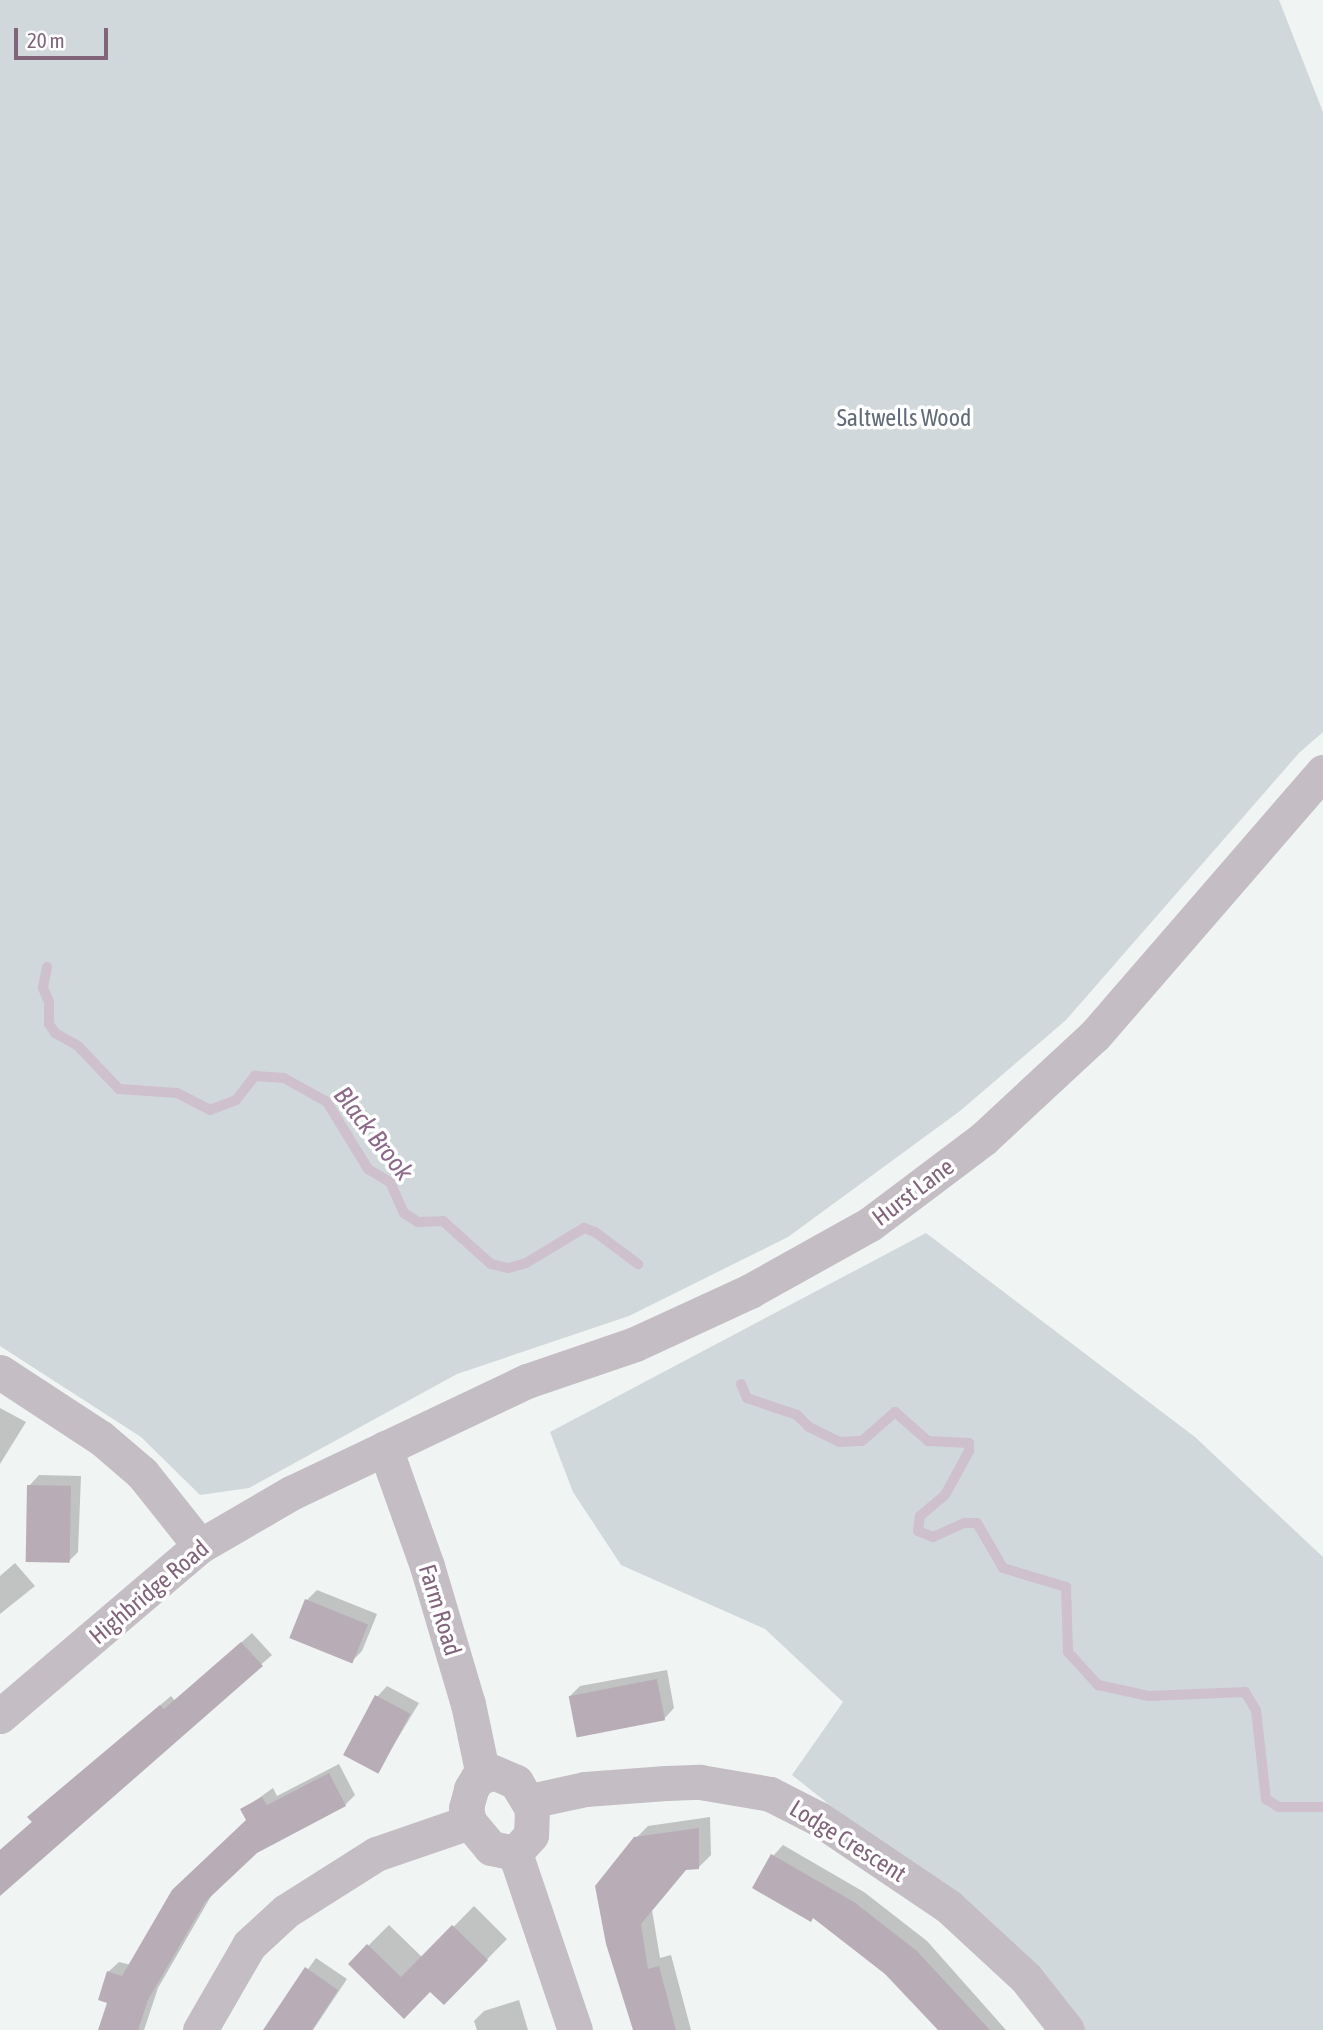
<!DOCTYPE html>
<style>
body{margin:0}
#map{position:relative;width:1323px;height:2030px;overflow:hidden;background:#f0f4f3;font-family:"Asap Condensed",sans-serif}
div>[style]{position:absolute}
.green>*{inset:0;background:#d1d8db}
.shadow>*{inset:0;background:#0003}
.stream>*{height:10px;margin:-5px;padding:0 5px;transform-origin:5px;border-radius:5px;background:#cec0cc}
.building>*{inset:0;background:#b8adb6;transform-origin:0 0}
.minor>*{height:35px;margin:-17.5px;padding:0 17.5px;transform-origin:17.5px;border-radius:17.5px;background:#c4bdc3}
span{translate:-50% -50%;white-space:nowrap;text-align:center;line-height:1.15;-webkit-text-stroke:7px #fff;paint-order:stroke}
.park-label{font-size:24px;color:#626b78}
.street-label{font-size:24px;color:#81647a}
.water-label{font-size:26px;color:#8c698a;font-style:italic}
.scale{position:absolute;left:14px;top:28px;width:94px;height:32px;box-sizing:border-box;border:4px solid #81647a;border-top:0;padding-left:9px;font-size:21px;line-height:24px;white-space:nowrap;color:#81647a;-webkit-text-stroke:5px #fff;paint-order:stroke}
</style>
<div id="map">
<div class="green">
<div style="clip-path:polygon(0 0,1279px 0,1323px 112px,1323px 732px,1299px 753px,1066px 1020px,960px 1111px,788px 1237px,629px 1316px,457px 1374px,249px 1488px,200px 1495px,141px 1437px,0 1346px)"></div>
<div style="clip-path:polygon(926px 1233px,1195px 1437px,1323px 1557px,1323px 2030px,1081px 2030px,1032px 1965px,792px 1775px,843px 1702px,765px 1629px,621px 1565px,573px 1492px,550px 1432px)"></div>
</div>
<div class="shadow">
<div style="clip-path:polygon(0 1408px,26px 1422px,0 1464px)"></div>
<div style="clip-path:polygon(39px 1475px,81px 1476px,78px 1552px,68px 1562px,29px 1486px)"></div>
<div style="clip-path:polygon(15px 1563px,35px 1586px,0 1614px,0 1576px)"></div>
<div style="clip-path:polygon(317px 1590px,377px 1614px,362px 1651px,352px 1661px,307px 1600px)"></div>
<div style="clip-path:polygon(252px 1633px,272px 1655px,0 1893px,0 1850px,33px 1821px,39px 1807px,171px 1696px,175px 1701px)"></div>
<div style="clip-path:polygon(667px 1670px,674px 1708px,664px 1719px,570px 1696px,580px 1686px)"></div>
<div style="clip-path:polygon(387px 1686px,419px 1703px,378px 1771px,377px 1697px)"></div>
<div style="clip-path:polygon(339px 1764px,355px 1795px,345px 1805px,256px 1852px,214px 1891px,158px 1988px,144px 2030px,100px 2030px,110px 2002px,108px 1972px,119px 1962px,131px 1965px,248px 1820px,242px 1810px,273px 1788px,277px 1796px)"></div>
<div style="clip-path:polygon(710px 1817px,711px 1855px,699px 1867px,687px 1868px,652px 1910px,660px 1958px,671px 1955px,691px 2030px,634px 2030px,636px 1838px,648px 1826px)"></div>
<div style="clip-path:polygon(783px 1845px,864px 1892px,927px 1941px,1006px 2030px,940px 2030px,773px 1856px)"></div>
<div style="clip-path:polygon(474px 1906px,507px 1939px,444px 2003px,431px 1990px,350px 1964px,389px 1925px,423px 1958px)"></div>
<div style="clip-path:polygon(316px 1958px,347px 1979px,313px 2030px,265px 2030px)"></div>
<div style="clip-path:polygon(519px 2000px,528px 2030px,477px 2030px,474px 2021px,484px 2011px)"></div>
</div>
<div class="stream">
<div style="left:47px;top:967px;width:21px;rotate:101deg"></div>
<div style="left:43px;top:988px;width:15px;rotate:67deg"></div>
<div style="left:49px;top:1002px;width:22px;rotate:90deg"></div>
<div style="left:49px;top:1024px;width:11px;rotate:56deg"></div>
<div style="left:55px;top:1033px;width:26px;rotate:29deg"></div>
<div style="left:78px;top:1046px;width:59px;rotate:46.4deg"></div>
<div style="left:119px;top:1089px;width:58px;rotate:3.9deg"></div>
<div style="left:177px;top:1093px;width:37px;rotate:27deg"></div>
<div style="left:210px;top:1110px;width:28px;rotate:-21deg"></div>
<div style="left:236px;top:1100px;width:31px;rotate:-52deg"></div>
<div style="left:255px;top:1076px;width:29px;rotate:4deg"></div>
<div style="left:284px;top:1078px;width:49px;rotate:29.2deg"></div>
<div style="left:327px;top:1102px;width:79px;rotate:58.5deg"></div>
<div style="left:368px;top:1169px;width:26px;rotate:31deg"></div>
<div style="left:390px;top:1182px;width:34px;rotate:66deg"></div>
<div style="left:404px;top:1213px;width:17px;rotate:33deg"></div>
<div style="left:418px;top:1222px;width:25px;rotate:-2deg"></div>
<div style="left:443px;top:1221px;width:64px;rotate:41.9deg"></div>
<div style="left:491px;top:1264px;width:18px;rotate:13deg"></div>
<div style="left:509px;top:1268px;width:18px;rotate:-16deg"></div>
<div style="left:526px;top:1263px;width:68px;rotate:-31.1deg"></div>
<div style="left:584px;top:1228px;width:12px;rotate:20deg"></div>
<div style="left:595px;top:1232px;width:54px;rotate:36.7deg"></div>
<div style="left:741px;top:1384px;width:15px;rotate:67deg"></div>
<div style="left:747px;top:1398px;width:53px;rotate:18.8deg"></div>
<div style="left:797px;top:1415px;width:17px;rotate:45deg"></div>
<div style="left:809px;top:1427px;width:34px;rotate:26deg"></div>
<div style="left:840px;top:1442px;width:22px;rotate:-3deg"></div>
<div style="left:862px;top:1441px;width:44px;rotate:-41.3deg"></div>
<div style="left:895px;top:1412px;width:44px;rotate:41.3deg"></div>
<div style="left:928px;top:1441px;width:41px;rotate:2.8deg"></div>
<div style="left:969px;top:1443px;width:8px;rotate:90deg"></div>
<div style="left:969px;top:1451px;width:50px;rotate:118.6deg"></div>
<div style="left:945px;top:1495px;width:33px;rotate:140deg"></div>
<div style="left:920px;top:1516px;width:15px;rotate:98deg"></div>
<div style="left:918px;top:1531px;width:16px;rotate:22deg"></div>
<div style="left:933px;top:1537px;width:35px;rotate:-24deg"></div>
<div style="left:965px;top:1523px;width:12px"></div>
<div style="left:977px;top:1523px;width:52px;rotate:60deg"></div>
<div style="left:1003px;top:1568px;width:66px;rotate:16.8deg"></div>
<div style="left:1066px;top:1587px;width:65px;rotate:88.2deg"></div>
<div style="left:1068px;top:1652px;width:45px;rotate:47.7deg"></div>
<div style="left:1098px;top:1685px;width:52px;rotate:12.2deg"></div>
<div style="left:1149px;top:1696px;width:96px;rotate:-2.4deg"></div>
<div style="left:1245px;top:1692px;width:21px;rotate:59deg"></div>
<div style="left:1256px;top:1710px;width:90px;rotate:83.6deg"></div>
<div style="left:1266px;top:1799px;width:15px;rotate:32deg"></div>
<div style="left:1279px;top:1807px;width:44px"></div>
</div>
<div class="building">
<div style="left:27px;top:1485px;width:44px;height:77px;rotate:1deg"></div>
<div style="left:305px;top:1599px;width:68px;height:42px;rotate:22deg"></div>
<div style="clip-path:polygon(241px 1642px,263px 1666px,0 1896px,0 1850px,32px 1822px,27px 1817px,160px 1705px,164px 1709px)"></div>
<div style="left:657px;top:1679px;width:42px;height:90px;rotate:79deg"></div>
<div style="left:375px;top:1695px;width:40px;height:68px;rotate:28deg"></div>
<div style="clip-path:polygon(329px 1773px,346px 1806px,257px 1853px,205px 1902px,148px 2000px,138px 2030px,98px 2030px,107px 2003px,98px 2000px,107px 1971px,122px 1976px,172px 1890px,246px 1820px,240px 1809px,262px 1797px,267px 1805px)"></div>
<div style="clip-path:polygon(699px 1828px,699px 1869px,686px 1870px,641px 1924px,648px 1969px,659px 1966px,676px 2030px,633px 2030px,606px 1944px,595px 1886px,634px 1837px)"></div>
<div style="clip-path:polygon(771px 1854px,854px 1902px,917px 1951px,990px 2030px,938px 2030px,885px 1974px,813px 1918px,811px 1922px,752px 1888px)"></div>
<div style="clip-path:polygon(452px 1925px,488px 1960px,444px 2005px,430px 1992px,404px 2019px,348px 1964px,367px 1944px,401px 1977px)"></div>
<div style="clip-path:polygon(305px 1967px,338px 1990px,312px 2030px,263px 2030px)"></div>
</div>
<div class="minor">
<div style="left:0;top:1372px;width:121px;rotate:33.2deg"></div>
<div style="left:101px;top:1438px;width:54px;rotate:40.5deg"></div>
<div style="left:142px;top:1473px;width:93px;rotate:51.5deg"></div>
<div style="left:385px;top:1448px;width:125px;rotate:70.4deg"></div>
<div style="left:427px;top:1566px;width:144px;rotate:73.5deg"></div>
<div style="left:468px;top:1704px;width:73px;rotate:78.1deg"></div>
<div style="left:0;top:1716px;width:262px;rotate:-40.4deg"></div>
<div style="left:200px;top:1546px;width:105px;rotate:-30.2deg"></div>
<div style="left:291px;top:1493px;width:261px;rotate:-25.4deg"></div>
<div style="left:527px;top:1381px;width:114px;rotate:-18.9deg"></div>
<div style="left:635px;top:1344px;width:127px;rotate:-24.7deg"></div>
<div style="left:750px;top:1291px;width:137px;rotate:-29.2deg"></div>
<div style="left:870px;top:1224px;width:143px;rotate:-37deg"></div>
<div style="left:984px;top:1138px;width:151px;rotate:-42.9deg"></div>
<div style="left:1095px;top:1035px;width:348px;rotate:-49.1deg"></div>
<div style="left:493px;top:1772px;width:25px;rotate:23deg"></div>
<div style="left:516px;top:1782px;width:31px;rotate:59deg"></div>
<div style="left:532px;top:1809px;width:26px;rotate:92deg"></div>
<div style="left:531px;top:1835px;width:24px;rotate:132deg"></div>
<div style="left:515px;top:1853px;width:25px;rotate:-168deg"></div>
<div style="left:491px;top:1848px;width:34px;rotate:-130deg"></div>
<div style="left:469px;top:1822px;width:14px;rotate:-102deg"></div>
<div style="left:466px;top:1808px;width:20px;rotate:-75deg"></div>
<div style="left:471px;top:1789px;width:12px;rotate:-59deg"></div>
<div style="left:477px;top:1779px;width:17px;rotate:-24deg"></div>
<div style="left:530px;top:1801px;width:56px;rotate:-12.3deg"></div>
<div style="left:585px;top:1789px;width:81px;rotate:-4.2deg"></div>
<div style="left:666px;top:1783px;width:34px;rotate:-2deg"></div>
<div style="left:700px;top:1782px;width:71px;rotate:9.7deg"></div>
<div style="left:770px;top:1794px;width:55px;rotate:27deg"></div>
<div style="left:819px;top:1819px;width:156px;rotate:34deg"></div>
<div style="left:948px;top:1906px;width:106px;rotate:42.7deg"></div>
<div style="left:1026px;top:1978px;width:66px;rotate:51.7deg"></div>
<div style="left:515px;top:1853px;width:187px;rotate:71.3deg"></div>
<div style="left:200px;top:2030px;width:98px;rotate:-60deg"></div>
<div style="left:249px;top:1945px;width:50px;rotate:-42.6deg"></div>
<div style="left:286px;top:1911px;width:107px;rotate:-32.3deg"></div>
<div style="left:376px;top:1854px;width:98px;rotate:-19deg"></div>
</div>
<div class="park-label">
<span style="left:904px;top:418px">Saltwells Wood</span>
</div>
<div class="street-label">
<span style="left:913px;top:1192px;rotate:-37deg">Hurst Lane</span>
<span style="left:149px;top:1592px;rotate:-40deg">Highbridge Road</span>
<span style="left:440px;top:1610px;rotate:73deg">Farm Road</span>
<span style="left:848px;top:1841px;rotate:32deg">Lodge Crescent</span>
</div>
<div class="water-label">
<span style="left:373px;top:1134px;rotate:52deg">Black Brook</span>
</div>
<div class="scale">20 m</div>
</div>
